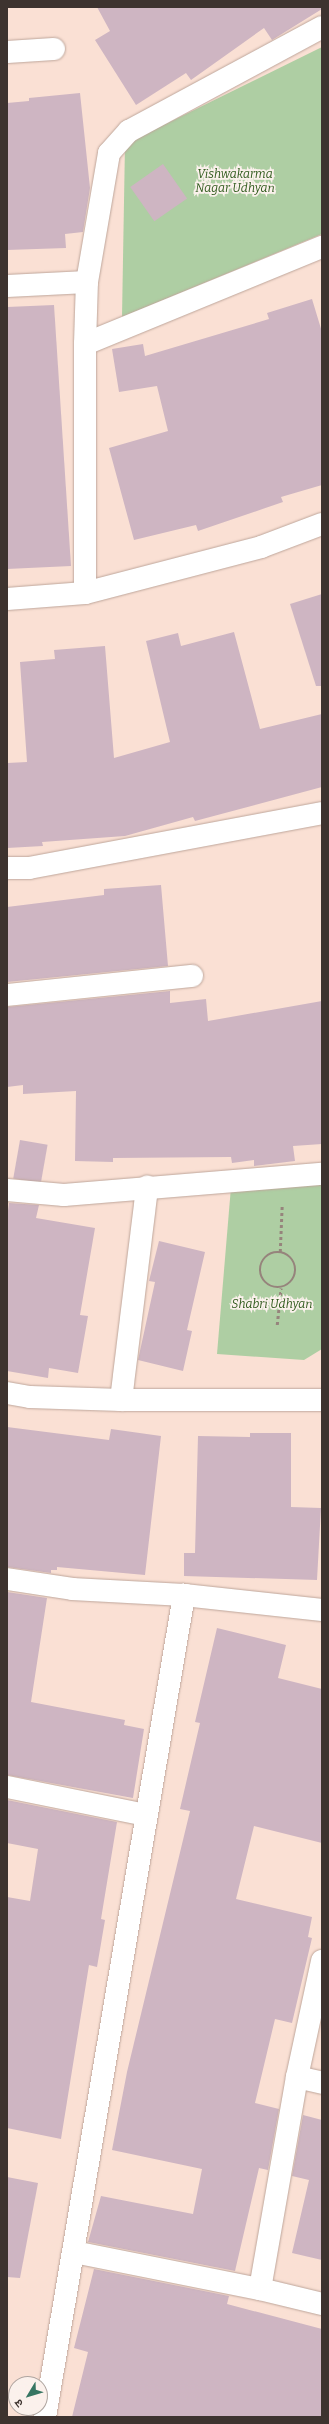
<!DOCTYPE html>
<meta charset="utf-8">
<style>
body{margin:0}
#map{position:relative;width:329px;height:2424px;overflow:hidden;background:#fae0d4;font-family:Bitter,"Noto Sans Devanagari",serif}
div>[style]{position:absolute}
.green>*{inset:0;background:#aecea3}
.building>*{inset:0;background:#ceb5c2;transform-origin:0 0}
.path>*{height:2.5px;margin-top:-1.25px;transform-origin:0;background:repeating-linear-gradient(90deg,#96847c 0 3px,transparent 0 6px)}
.path>.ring{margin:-1.25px;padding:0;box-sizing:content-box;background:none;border:2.5px solid #96847c;border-radius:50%}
.roads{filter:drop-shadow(0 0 1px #bea69b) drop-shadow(0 0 1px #bea69b)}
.minor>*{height:22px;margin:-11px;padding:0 11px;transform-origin:11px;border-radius:11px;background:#fff}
span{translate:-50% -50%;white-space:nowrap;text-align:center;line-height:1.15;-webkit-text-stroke:3.5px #fbf1ec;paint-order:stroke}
.park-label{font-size:12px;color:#305b1d;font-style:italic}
.frame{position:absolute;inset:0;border:8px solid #3d332f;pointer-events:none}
.north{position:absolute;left:8px;top:2376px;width:40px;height:40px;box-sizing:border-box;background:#fbf1ec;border:1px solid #afa5a0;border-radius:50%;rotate:232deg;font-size:11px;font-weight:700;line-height:16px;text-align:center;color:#3d332f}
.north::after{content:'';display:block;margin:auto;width:14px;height:18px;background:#377663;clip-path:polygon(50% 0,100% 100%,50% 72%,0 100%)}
</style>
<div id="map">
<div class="green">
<div style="clip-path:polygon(322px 47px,322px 234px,122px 317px,125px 144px)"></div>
<div style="clip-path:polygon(322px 1174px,322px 1349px,304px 1360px,217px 1354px,231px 1187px)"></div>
</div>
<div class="building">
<div style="clip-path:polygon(97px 7px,322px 7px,322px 9px,272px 40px,264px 28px,191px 80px,186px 73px,136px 105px,95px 40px,110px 31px)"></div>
<div style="clip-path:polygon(80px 93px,90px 188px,83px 232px,65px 234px,66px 248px,7px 250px,7px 103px,29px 101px,29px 98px)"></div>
<div style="left:163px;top:164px;width:42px;height:40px;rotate:55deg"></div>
<div style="clip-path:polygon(312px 299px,322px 332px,322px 485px,281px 497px,283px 502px,198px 531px,196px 525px,134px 540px,109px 448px,168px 431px,157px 386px,119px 392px,112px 349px,143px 344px,145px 356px,269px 319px,267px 313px)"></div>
<div style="clip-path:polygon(54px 305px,71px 566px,7px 569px,7px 307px)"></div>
<div style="clip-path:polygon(322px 594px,322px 686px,316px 686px,290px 604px)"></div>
<div style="clip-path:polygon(234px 632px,260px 729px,322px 714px,322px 787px,195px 821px,193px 817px,125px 836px,42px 842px,43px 846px,7px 848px,7px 763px,27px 762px,20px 662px,55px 659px,54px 650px,105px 646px,114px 758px,170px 742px,146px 641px,178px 633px,181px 646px)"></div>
<div style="clip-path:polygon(161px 885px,168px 966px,7px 982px,7px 907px,104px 895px,104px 889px)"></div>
<div style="clip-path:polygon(170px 991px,170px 1003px,206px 999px,208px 1021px,322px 1001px,322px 1144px,293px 1146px,295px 1161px,254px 1166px,254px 1160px,232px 1163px,231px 1157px,113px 1158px,113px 1162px,75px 1161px,76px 1091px,23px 1094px,23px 1085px,7px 1087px,7px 1007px)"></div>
<div style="left:20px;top:1140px;width:28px;height:39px;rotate:10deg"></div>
<div style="clip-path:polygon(9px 1203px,39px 1205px,36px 1218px,95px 1228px,80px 1315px,88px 1316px,78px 1373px,49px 1368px,48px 1378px,7px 1371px,7px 1218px)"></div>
<div style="clip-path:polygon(159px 1241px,205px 1252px,187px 1330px,192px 1331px,183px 1371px,138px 1360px,155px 1282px,149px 1281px)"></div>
<div style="clip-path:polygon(7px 1427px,109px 1440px,111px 1429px,161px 1436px,145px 1575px,57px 1567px,57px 1570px,51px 1570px,51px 1573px,7px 1567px)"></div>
<div style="clip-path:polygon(250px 1433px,291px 1433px,291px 1507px,321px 1508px,317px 1580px,184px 1576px,184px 1553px,195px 1553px,198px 1436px,250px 1437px)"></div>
<div style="clip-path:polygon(7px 1592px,47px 1598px,31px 1702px,125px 1720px,124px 1725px,144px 1729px,133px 1798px,7px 1775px)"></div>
<div style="clip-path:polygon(217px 1628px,286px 1645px,278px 1678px,322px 1689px,322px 1843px,254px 1826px,236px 1899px,312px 1917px,308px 1937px,312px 1938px,292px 2023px,275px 2019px,255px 2103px,279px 2109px,268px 2170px,259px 2168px,235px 2271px,88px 2242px,101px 2196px,193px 2214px,202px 2169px,112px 2150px,127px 2072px,190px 1811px,180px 1809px,200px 1723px,195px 1722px)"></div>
<div style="clip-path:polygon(7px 1800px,117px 1822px,101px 1919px,105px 1920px,97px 1967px,89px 1965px,61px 2139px,7px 2128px,7px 1897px,30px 1901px,38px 1849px,7px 1843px)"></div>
<div style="clip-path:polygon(303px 2115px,322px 2120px,322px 2260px,292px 2253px,309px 2180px,292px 2176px)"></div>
<div style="clip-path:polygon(7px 2177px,38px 2183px,20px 2278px,7px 2277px)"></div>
<div style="clip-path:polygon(94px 2269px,229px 2296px,227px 2304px,322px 2329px,322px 2417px,72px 2417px,88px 2352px,74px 2348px)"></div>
</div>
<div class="path">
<div style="left:280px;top:1252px;width:47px;rotate:-87.6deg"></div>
<div class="ring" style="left:260px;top:1252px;width:33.5px;height:33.5px"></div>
<div style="left:277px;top:1325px;width:37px;rotate:-84deg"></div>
</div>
<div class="roads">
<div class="minor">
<div style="left:7px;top:52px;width:47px;rotate:-3.7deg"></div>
<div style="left:7px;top:286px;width:80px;rotate:-2.9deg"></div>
<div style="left:85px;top:344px;width:256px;rotate:-22.3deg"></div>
<div style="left:85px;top:593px;width:249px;rotate:-90deg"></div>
<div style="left:85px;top:344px;width:62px;rotate:-88.2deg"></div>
<div style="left:87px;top:282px;width:131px;rotate:-80.3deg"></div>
<div style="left:109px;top:153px;width:30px;rotate:-48deg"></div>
<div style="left:129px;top:131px;width:219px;rotate:-28.3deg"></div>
<div style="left:7px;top:599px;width:78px;rotate:-4.4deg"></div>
<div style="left:85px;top:593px;width:182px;rotate:-14.6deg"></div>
<div style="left:261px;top:547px;width:65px;rotate:-20.7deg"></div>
<div style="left:7px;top:868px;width:22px"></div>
<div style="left:29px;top:868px;width:298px;rotate:-10.6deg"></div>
<div style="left:7px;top:995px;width:186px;rotate:-5.9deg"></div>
<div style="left:7px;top:1190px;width:57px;rotate:5deg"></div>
<div style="left:64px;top:1195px;width:259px;rotate:-4.7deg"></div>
<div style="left:7px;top:1393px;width:23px;rotate:10deg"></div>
<div style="left:30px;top:1397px;width:91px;rotate:1.9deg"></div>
<div style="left:121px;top:1400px;width:201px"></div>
<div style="left:121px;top:1400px;width:215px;rotate:-83deg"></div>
<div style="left:7px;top:1579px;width:66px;rotate:8.7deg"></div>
<div style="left:72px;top:1589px;width:112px;rotate:3.1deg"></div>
<div style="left:184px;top:1595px;width:139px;rotate:6.2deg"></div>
<div style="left:7px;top:1787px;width:142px;rotate:11.4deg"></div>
<div style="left:297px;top:2077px;width:26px;rotate:13deg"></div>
<div style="left:74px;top:2252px;width:190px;rotate:11.3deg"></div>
<div style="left:260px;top:2289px;width:64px;rotate:13.6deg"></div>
<div style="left:260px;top:2289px;width:215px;rotate:-80.1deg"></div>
<div style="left:297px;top:2077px;width:119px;rotate:-77.8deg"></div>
<div style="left:45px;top:2417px;width:834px;rotate:-80.4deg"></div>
</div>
</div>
<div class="park-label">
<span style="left:235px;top:182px">Vishwakarma<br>Nagar Udhyan</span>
<span style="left:272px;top:1305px">Shabri Udhyan</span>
</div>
<div class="frame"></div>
<div class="north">उ</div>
</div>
